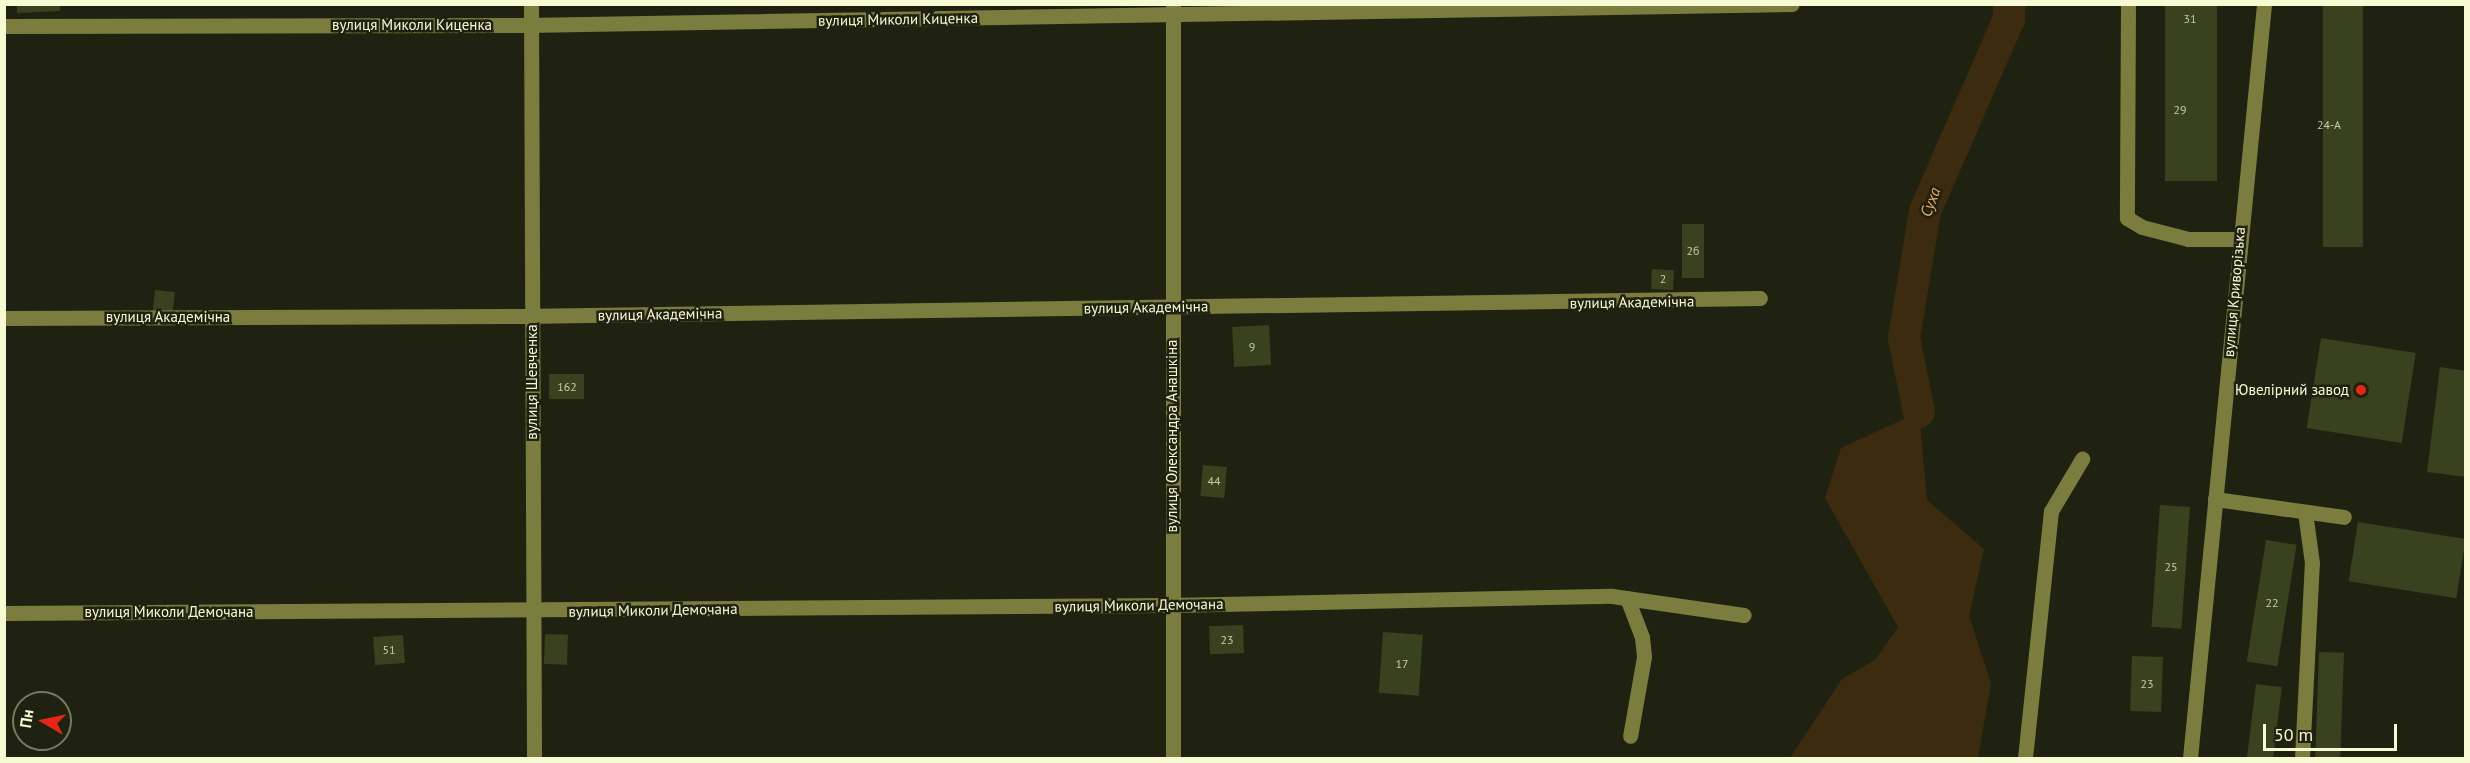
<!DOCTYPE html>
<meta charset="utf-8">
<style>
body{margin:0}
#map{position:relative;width:2470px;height:763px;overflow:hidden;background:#1f2210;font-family:"PT Sans",sans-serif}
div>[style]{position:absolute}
.water>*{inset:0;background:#3c2b0e}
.river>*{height:32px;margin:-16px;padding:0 16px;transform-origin:16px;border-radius:16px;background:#3c2b0e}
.building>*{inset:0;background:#3a411e;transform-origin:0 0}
.minor>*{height:15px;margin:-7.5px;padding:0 7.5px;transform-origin:7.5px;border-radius:7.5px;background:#7b7d3f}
.dots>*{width:16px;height:16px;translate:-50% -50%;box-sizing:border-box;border:3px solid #1f2210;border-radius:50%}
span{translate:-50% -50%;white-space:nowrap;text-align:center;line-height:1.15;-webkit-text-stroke:5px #1f2210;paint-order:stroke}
.number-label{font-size:12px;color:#c8cca6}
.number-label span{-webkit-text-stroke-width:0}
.street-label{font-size:15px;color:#f7fbd4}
.poi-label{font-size:15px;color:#f7fbd4}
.right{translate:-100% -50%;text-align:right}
.water-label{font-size:16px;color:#f2a86c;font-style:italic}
.frame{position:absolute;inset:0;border:6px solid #f7fbd4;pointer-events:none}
.north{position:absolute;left:12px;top:691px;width:60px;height:60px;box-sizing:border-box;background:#1f2210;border:2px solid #75795e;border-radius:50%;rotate:279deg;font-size:16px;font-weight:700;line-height:24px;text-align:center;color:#f7fbd4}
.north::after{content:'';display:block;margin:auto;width:21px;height:27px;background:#e72715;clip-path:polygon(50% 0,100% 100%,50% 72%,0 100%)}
.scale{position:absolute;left:2263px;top:724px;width:134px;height:27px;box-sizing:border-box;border:3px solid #f7fbd4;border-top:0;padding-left:8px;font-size:18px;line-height:21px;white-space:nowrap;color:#f7fbd4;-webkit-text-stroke:4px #1f2210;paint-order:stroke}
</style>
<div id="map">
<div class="water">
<div style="clip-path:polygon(1919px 412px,1927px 500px,1984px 549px,1969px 616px,1991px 683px,1978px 758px,1790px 758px,1842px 679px,1875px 660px,1898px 627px,1825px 498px,1841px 448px)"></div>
</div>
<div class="river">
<div style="left:1919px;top:412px;width:76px;rotate:-101.5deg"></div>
<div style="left:1904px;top:338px;width:129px;rotate:-80.6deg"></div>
<div style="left:1925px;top:211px;width:210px;rotate:-66.4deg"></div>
<div style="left:2009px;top:19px;width:15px;rotate:-90deg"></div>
</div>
<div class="building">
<div style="clip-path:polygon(17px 4px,60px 4px,60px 11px,17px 13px)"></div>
<div style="left:2165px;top:4px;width:52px;height:177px"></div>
<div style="left:2323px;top:5px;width:40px;height:242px"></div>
<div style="left:1682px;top:224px;width:22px;height:54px"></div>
<div style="left:1652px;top:269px;width:22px;height:20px;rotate:3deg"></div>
<div style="left:155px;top:290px;width:20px;height:20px;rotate:6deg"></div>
<div style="left:1269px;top:325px;width:40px;height:37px;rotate:87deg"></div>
<div style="left:2321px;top:338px;width:96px;height:91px;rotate:9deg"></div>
<div style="clip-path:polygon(2440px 367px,2466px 371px,2466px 477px,2427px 472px)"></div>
<div style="left:549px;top:374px;width:35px;height:25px"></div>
<div style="left:1203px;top:465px;width:24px;height:31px;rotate:5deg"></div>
<div style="left:2160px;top:505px;width:30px;height:122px;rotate:4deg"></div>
<div style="left:2358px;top:522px;width:109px;height:60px;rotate:9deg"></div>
<div style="left:2266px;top:540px;width:31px;height:123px;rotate:9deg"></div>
<div style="left:1243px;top:625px;width:28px;height:34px;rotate:88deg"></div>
<div style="left:1383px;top:632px;width:40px;height:61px;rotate:4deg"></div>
<div style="left:545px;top:634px;width:23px;height:30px;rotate:2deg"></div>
<div style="left:403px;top:635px;width:28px;height:30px;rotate:86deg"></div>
<div style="left:2319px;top:652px;width:25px;height:106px;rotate:2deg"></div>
<div style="left:2132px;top:656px;width:31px;height:55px;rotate:2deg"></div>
<div style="left:2256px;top:684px;width:26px;height:75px;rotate:7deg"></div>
</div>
<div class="minor">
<div style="left:531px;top:4px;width:754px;rotate:89.77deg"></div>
<div style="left:2128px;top:4px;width:214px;rotate:90.3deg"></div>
<div style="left:2127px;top:218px;width:17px;rotate:31deg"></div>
<div style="left:2142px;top:227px;width:48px;rotate:14.6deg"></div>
<div style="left:2188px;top:239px;width:50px"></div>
<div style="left:4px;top:26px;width:521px;rotate:-0.11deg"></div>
<div style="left:525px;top:25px;width:1267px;rotate:-0.95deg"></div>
<div style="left:4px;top:318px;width:516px;rotate:-0.22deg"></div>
<div style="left:520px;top:316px;width:1240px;rotate:-0.83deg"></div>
<div style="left:2215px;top:499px;width:130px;rotate:7.9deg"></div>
<div style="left:1627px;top:598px;width:42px;rotate:69deg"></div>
<div style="left:1642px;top:637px;width:20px;rotate:84deg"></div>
<div style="left:1644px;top:657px;width:80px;rotate:100deg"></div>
<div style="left:4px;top:613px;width:1167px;rotate:-0.39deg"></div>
<div style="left:1171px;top:605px;width:441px;rotate:-1.2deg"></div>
<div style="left:1612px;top:596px;width:133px;rotate:8.2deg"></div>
<div style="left:1173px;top:758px;width:754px;rotate:-90deg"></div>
<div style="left:2025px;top:758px;width:248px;rotate:-84deg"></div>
<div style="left:2051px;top:511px;width:61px;rotate:-59.2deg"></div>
<div style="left:2190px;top:758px;width:758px;rotate:-84.39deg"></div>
<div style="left:2302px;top:758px;width:195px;rotate:-87.1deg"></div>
<div style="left:2312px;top:563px;width:51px;rotate:-97.8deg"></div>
</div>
<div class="dots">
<div style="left:2361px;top:390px;background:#e72715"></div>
</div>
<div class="number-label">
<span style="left:2190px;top:19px">31</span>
<span style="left:2180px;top:110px">29</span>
<span style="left:2329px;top:125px">24-А</span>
<span style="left:1693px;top:251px">2б</span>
<span style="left:1663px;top:279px">2</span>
<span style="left:1252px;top:347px">9</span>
<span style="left:567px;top:387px">162</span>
<span style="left:1214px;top:481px">44</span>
<span style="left:2171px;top:567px">25</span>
<span style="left:2272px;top:603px">22</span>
<span style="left:1227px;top:640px">23</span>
<span style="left:389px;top:650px">51</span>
<span style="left:1402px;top:664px">17</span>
<span style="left:2147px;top:684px">23</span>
</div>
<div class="street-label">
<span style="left:898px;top:19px;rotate:-1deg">вулиця Миколи Киценка</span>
<span style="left:412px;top:25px">вулиця Миколи Киценка</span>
<span style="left:2234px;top:292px;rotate:-85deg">вулиця Криворізька</span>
<span style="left:1632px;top:302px;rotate:-1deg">вулиця Академічна</span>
<span style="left:1146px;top:307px;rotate:-1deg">вулиця Академічна</span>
<span style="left:660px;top:314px;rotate:-1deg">вулиця Академічна</span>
<span style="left:168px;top:317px">вулиця Академічна</span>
<span style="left:532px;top:382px;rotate:-90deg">вулиця Шевченка</span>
<span style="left:1172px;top:436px;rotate:-90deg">вулиця Олександра Анашкіна</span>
<span style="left:1139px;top:605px;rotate:-1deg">вулиця Миколи Демочана</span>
<span style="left:653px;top:610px;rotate:-1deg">вулиця Миколи Демочана</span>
<span style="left:169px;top:612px">вулиця Миколи Демочана</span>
</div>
<div class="poi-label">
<span class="right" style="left:2349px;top:390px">Ювелірний завод</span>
</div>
<div class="water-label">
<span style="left:1930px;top:202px;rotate:-70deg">Суха</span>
</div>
<div class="frame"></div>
<div class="north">Пн</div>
<div class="scale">50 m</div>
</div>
